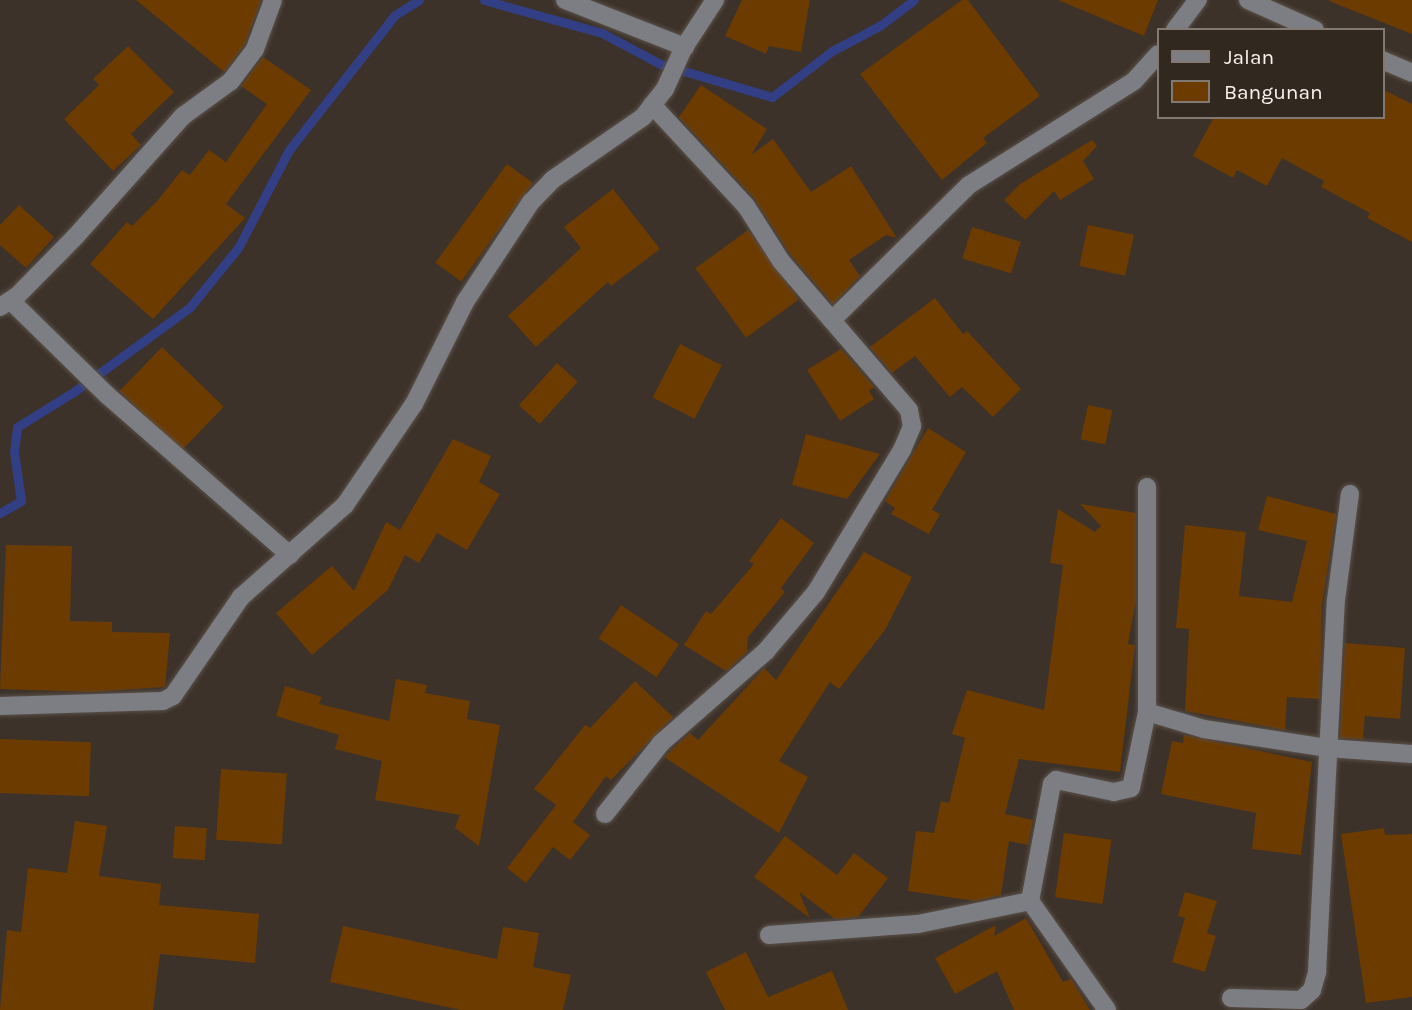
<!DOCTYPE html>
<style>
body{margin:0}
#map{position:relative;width:1412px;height:1010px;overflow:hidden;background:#3c322a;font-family:Karla,sans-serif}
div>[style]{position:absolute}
.stream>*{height:9px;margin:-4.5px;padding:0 4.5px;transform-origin:4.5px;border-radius:4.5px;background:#323f85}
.building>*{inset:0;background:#6c3b00;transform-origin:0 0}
.roads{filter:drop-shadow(0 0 2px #5a5149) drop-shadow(0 0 2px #5a5149)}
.minor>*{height:18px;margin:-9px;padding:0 9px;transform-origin:9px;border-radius:9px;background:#7d7e84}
span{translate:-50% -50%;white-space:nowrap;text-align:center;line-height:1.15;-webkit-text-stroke:7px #312820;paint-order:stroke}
.legend{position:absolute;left:1157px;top:28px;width:228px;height:91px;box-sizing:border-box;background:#312820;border:2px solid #817972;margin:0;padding:9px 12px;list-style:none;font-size:21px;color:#faf3ee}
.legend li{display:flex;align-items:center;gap:14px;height:35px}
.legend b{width:35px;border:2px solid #817972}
</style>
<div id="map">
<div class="stream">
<div style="left:484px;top:0;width:123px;rotate:15.6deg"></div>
<div style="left:602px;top:33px;width:66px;rotate:28.1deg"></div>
<div style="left:660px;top:64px;width:117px;rotate:16.4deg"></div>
<div style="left:772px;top:97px;width:76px;rotate:-37.5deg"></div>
<div style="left:832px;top:51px;width:55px;rotate:-28deg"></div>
<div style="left:881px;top:25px;width:41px;rotate:-37.1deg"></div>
<div style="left:0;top:513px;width:24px;rotate:-30deg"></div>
<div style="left:21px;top:501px;width:49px;rotate:-98.1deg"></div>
<div style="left:14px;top:452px;width:25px;rotate:-83deg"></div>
<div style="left:17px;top:427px;width:68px;rotate:-31.8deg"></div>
<div style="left:75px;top:391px;width:142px;rotate:-36.1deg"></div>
<div style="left:190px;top:307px;width:76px;rotate:-50.9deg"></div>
<div style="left:238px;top:248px;width:110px;rotate:-62.5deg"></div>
<div style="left:289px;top:150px;width:172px;rotate:-51.9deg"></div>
<div style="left:395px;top:15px;width:28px;rotate:-32deg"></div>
</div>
<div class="building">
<div style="clip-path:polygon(136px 0,261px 0,245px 44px,224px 72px)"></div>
<div style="clip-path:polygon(742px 0,810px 0,801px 52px,769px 46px,766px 54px,725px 36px)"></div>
<div style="clip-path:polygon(962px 0,968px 0,1040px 96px,983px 138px,987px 143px,942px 180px,860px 74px)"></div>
<div style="clip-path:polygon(1058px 0,1158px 0,1144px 36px)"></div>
<div style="clip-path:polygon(1330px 0,1412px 0,1412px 34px,1329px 1px)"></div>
<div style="clip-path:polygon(128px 46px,174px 92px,131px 134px,141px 145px,113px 171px,64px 119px,99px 85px,93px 79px)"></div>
<div style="clip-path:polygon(263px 57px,311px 90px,226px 204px,245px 218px,153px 319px,90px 264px,127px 222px,132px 226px,157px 201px,182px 170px,190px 175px,209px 150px,226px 162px,267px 104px,241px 86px)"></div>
<div style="clip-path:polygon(701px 85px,767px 129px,751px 155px,773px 139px,811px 192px,851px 166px,897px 238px,886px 235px,849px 260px,860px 276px,833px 304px,790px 254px,754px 198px,679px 117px)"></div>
<div style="clip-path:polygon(1382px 89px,1412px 104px,1412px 242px,1367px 218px,1370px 213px,1321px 187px,1324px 181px,1282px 158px,1267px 186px,1237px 170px,1233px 178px,1193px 156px,1214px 117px,1382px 117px)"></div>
<div style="clip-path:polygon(1092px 140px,1097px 146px,1083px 161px,1094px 179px,1060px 200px,1054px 191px,1025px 220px,1004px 200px,1020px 184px)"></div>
<div style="left:507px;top:164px;width:32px;height:122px;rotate:36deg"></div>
<div style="clip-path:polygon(613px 189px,660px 249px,611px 286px,608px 282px,536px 347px,508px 316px,581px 248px,564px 227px)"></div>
<div style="clip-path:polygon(19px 205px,54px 237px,26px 268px,0 245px,0 225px)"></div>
<div style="left:1088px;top:225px;width:47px;height:42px;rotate:12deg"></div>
<div style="left:972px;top:227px;width:51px;height:33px;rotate:17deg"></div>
<div style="left:748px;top:230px;width:86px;height:65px;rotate:54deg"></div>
<div style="clip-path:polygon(935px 298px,963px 334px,967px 331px,1021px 389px,993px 417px,962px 387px,950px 397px,915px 356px,892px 373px,870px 347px)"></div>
<div style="left:680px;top:344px;width:47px;height:60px;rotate:27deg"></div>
<div style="left:162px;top:347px;width:86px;height:61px;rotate:44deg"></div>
<div style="clip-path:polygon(841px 349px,874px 387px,869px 391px,874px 399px,840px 421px,807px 370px)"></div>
<div style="left:557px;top:363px;width:28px;height:57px;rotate:42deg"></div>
<div style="left:1088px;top:405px;width:25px;height:35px;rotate:12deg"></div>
<div style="clip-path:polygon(928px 428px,966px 452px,932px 510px,940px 514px,929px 534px,891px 514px,895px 508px,885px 501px)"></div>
<div style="clip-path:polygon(806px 434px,880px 454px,847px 499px,792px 485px)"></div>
<div style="clip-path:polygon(453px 439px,491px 456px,479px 482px,500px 494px,467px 550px,437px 533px,419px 563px,405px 555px,388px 590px,312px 655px,276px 613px,332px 566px,354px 591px,386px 522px,400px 530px)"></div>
<div style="clip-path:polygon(1267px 496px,1336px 514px,1322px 605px,1320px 699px,1287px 697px,1285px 730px,1185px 711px,1189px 629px,1176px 628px,1185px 525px,1246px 532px,1239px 596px,1292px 602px,1307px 541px,1258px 530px)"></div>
<div style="clip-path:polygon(1080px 504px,1136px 513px,1136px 600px,1128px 644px,1135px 645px,1120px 772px,1019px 759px,1005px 814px,1033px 820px,1028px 845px,1009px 841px,1001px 895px,975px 901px,908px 891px,916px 831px,934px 833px,941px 801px,949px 803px,965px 738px,952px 734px,967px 690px,1044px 710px,1063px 565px,1050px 563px,1058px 509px,1095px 532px,1101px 526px)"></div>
<div style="clip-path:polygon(781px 518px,814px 543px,781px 588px,785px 592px,748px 637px,747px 652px,726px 671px,684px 645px,706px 611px,711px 614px,754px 564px,749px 561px)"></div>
<div style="clip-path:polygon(6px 545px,72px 546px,70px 621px,112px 622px,112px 632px,170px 633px,165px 687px,90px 692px,0 689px)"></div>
<div style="clip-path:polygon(864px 552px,912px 577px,885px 630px,839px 689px,830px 682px,779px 761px,808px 777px,779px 833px,664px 757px,690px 733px,698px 740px,764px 668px,776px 680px)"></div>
<div style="left:621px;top:605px;width:70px;height:40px;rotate:34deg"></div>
<div style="clip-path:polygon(1345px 643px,1405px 648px,1400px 719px,1365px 716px,1363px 739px,1340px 738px)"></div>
<div style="clip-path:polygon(396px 679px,427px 685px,425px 693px,470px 701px,467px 719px,500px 725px,479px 846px,455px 828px,460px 815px,375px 800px,382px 761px,335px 749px,339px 735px,276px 716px,285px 686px,322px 697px,319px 704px,389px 721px)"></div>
<div style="clip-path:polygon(635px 681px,673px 717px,611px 780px,606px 776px,573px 822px,590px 835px,570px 860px,553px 847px,526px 883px,507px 868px,556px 805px,534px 789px,585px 725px,590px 728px)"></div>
<div style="clip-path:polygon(1184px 735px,1312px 762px,1301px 855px,1252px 849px,1256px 813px,1161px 794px,1172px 741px,1183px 743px)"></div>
<div style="left:0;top:739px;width:91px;height:54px;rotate:2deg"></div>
<div style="left:221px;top:769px;width:66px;height:71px;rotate:4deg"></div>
<div style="clip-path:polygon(75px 821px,107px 826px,99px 876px,161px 884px,159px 905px,259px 914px,255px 963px,160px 954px,153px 1010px,0 1010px,7px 930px,21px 932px,28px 868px,67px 873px)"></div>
<div style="left:175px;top:826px;width:32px;height:32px;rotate:4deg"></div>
<div style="clip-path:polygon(1384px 828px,1385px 835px,1412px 834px,1412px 997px,1366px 1003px,1341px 834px)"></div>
<div style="left:1064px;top:833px;width:48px;height:65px;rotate:8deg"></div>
<div style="clip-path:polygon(785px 836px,837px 875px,854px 853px,888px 878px,858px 917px,835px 919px,799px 892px,810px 918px,754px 877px)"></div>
<div style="clip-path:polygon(1185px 892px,1217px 901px,1207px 933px,1216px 936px,1205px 972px,1172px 962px,1185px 918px,1178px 916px)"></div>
<div style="clip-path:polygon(1026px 918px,1063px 982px,1071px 979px,1090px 1010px,1014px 1010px,997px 971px,955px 994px,935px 958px,996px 925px,994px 936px)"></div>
<div style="clip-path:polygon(343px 926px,497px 959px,503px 927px,539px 933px,533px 967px,571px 975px,563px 1010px,461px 1010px,330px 982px)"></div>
<div style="clip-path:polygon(746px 952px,768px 997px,832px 971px,848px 1010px,725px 1010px,706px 972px)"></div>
</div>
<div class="roads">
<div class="minor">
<div style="left:565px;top:0;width:129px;rotate:21.4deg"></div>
<div style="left:1248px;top:0;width:73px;rotate:24.1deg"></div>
<div style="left:1175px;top:30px;width:38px;rotate:-53deg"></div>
<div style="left:1382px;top:60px;width:33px;rotate:23deg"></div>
<div style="left:11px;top:301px;width:134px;rotate:44.4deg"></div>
<div style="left:107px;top:395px;width:243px;rotate:41.2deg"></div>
<div style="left:0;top:307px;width:20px;rotate:-33deg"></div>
<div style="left:17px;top:296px;width:84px;rotate:-45.5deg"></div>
<div style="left:76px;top:236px;width:161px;rotate:-48.3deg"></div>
<div style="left:183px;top:116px;width:59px;rotate:-36.1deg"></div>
<div style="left:231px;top:81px;width:40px;rotate:-53deg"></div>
<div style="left:255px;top:49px;width:52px;rotate:-69.8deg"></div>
<div style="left:832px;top:320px;width:192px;rotate:-44.6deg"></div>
<div style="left:969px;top:185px;width:195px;rotate:-32.2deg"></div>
<div style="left:1134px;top:81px;width:36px;rotate:-48deg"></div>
<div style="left:1147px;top:487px;width:225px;rotate:90deg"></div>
<div style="left:1147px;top:712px;width:59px;rotate:16.6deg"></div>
<div style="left:1204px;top:729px;width:124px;rotate:8.8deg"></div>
<div style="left:1327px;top:748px;width:85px;rotate:4deg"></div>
<div style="left:0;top:706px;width:163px;rotate:-1.8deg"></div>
<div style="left:163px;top:701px;width:11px;rotate:-27deg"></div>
<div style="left:173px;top:696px;width:120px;rotate:-55.5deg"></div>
<div style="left:241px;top:597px;width:139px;rotate:-41.5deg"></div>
<div style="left:345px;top:505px;width:122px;rotate:-55.7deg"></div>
<div style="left:414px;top:404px;width:114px;rotate:-63.4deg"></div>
<div style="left:465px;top:302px;width:120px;rotate:-56.6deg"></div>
<div style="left:531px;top:202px;width:30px;rotate:-46deg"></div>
<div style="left:552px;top:180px;width:111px;rotate:-34.7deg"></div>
<div style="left:643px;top:117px;width:36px;rotate:-52deg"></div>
<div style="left:665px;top:89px;width:44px;rotate:-65.8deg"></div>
<div style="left:683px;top:49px;width:59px;rotate:-56.9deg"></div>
<div style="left:605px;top:814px;width:90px;rotate:-51.7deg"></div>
<div style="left:661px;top:743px;width:140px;rotate:-41.2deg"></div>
<div style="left:766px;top:651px;width:77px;rotate:-49.7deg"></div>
<div style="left:816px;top:592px;width:166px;rotate:-58.8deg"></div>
<div style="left:902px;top:450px;width:26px;rotate:-67deg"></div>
<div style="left:912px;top:426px;width:16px;rotate:-101deg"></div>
<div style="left:909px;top:410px;width:196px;rotate:-130.7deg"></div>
<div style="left:781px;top:261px;width:65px;rotate:-122.5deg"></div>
<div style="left:746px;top:206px;width:138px;rotate:-132.9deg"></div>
<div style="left:769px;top:935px;width:149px;rotate:-4.2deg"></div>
<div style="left:918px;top:924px;width:114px;rotate:-11.6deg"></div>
<div style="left:1231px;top:998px;width:70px;rotate:1.6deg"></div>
<div style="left:1301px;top:1000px;width:15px;rotate:-42deg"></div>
<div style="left:1312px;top:990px;width:19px;rotate:-74deg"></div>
<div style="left:1317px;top:972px;width:372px;rotate:-87.1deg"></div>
<div style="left:1336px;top:600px;width:107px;rotate:-82.5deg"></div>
<div style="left:1107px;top:1010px;width:133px;rotate:-125.2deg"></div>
<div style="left:1030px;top:901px;width:119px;rotate:-79.4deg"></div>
<div style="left:1052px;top:784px;width:6px;rotate:-45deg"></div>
<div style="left:1056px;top:780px;width:59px;rotate:11.7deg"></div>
<div style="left:1114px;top:792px;width:17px;rotate:-13deg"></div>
<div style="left:1131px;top:788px;width:78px;rotate:-78.1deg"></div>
</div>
</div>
<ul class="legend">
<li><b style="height:9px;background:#7d7e84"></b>Jalan</li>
<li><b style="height:19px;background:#6c3b00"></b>Bangunan</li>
</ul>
</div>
